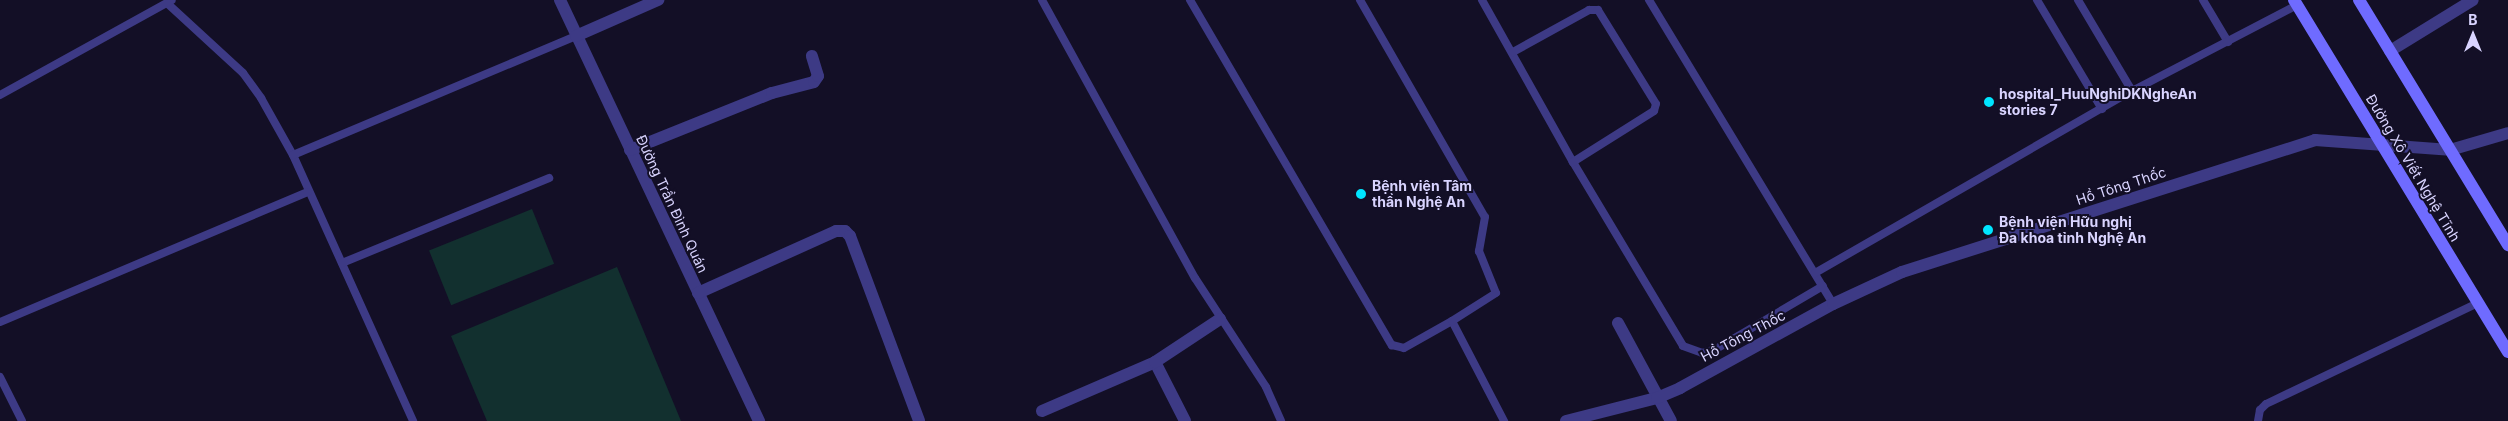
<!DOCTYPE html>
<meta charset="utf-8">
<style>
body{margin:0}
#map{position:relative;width:2508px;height:421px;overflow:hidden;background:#130f26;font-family:Inter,sans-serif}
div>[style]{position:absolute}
.green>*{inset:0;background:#12302f;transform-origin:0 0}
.service>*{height:8px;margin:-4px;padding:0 4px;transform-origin:4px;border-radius:4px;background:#3d3a85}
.minor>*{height:12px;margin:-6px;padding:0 6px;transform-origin:6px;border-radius:6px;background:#3d3a85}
.tertiary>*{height:12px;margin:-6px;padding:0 6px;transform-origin:6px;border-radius:6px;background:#3d3a85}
.secondary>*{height:12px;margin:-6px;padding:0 6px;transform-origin:6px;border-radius:6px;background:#6f6bff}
.dots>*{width:14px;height:14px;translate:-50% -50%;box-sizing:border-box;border:2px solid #130f26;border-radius:50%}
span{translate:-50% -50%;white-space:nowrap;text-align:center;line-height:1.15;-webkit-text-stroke:4px #130f26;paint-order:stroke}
.poi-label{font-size:14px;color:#d9d4ff;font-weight:700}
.left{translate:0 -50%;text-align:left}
.street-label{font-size:14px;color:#d9d4ff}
.north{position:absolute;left:2448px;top:10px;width:50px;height:50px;-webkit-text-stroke:4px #130f26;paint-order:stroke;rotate:0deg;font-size:14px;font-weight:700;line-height:20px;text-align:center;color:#d9d4ff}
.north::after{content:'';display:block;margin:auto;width:18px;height:22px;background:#d9d4ff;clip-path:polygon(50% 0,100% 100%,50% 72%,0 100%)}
</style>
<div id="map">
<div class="green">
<div style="left:532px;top:209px;width:59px;height:111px;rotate:68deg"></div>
<div style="clip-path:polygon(617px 267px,681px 421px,487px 421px,451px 336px)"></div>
</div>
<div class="service">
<div style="left:1042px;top:0;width:317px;rotate:61.2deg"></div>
<div style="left:1195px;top:278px;width:130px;rotate:56.9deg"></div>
<div style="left:1266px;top:387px;width:37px;rotate:66deg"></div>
<div style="left:1190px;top:0;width:400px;rotate:59.7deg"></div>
<div style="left:1392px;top:345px;width:12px;rotate:14deg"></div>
<div style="left:1404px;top:348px;width:55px;rotate:-29.4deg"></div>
<div style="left:1452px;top:321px;width:113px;rotate:62.5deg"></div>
<div style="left:1360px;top:0;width:250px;rotate:60.1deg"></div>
<div style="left:1485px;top:217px;width:35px;rotate:100deg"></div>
<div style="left:1479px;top:251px;width:45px;rotate:68deg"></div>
<div style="left:1496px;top:293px;width:52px;rotate:147.5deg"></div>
<div style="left:1482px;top:0;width:186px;rotate:60.7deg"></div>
<div style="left:1573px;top:162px;width:214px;rotate:59.1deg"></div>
<div style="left:1683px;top:346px;width:20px;rotate:20deg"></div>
<div style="left:1702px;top:353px;width:15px;rotate:-16deg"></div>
<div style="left:1716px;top:349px;width:124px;rotate:-30.5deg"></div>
<div style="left:1649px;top:0;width:355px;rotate:58.8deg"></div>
<div style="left:2037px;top:0;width:127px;rotate:59.2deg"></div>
<div style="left:2078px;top:0;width:106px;rotate:59.3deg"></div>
<div style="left:2203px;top:0;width:49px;rotate:59.2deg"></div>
<div style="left:168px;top:4px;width:102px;rotate:42.6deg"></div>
<div style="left:243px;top:73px;width:31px;rotate:54deg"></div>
<div style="left:261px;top:98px;width:65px;rotate:60.7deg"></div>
<div style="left:293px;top:155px;width:292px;rotate:65.7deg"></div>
<div style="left:1513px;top:52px;width:87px;rotate:-28.9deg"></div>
<div style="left:1589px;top:10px;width:9px"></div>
<div style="left:1598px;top:10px;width:110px;rotate:58.3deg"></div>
<div style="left:1656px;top:104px;width:7px;rotate:106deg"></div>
<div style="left:1654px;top:111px;width:96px;rotate:147.8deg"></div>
<div style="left:0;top:95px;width:196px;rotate:-28.9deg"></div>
<div style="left:293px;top:155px;width:307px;rotate:-22.8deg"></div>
<div style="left:342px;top:263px;width:224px;rotate:-22.3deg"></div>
<div style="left:1815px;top:273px;width:366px;rotate:-29.9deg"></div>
<div style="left:2132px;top:91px;width:186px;rotate:-27.5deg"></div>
<div style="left:0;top:322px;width:334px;rotate:-22.9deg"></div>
<div style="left:0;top:377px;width:49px;rotate:63.4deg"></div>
<div style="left:2258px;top:421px;width:11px;rotate:-80deg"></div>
<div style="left:2260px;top:410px;width:8px;rotate:-45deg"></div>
<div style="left:2266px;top:404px;width:235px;rotate:-25.5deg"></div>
</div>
<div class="minor">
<div style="left:560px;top:0;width:466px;rotate:64.7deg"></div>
<div style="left:576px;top:36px;width:90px;rotate:-23.7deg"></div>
<div style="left:2390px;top:51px;width:97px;rotate:-31.6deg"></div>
<div style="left:630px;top:150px;width:153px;rotate:-21.9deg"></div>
<div style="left:772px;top:93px;width:43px;rotate:-14.7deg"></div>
<div style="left:814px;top:82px;width:7px;rotate:-56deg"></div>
<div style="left:818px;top:76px;width:21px;rotate:-107deg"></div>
<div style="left:698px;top:293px;width:151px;rotate:-24.2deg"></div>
<div style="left:836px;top:231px;width:9px"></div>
<div style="left:845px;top:231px;width:7px;rotate:45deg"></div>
<div style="left:850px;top:236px;width:197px;rotate:69.5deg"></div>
<div style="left:1618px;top:323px;width:111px;rotate:61.6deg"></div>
<div style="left:1155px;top:362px;width:66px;rotate:63deg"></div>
<div style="left:1042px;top:411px;width:123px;rotate:-23.4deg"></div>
<div style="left:1155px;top:362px;width:78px;rotate:-33.5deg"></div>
</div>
<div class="tertiary">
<div style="left:1566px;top:421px;width:94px;rotate:-14.2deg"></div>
<div style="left:1657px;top:398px;width:25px;rotate:-23deg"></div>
<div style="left:1680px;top:388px;width:175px;rotate:-28.8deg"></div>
<div style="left:1833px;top:304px;width:76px;rotate:-24.9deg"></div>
<div style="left:1902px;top:272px;width:434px;rotate:-17.7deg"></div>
<div style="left:2315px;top:140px;width:135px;rotate:4.2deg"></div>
<div style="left:2450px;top:150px;width:60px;rotate:-16.3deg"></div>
</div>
<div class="secondary">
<div style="left:2294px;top:0;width:412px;rotate:58.7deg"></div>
<div style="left:2359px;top:0;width:287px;rotate:58.7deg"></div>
</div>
<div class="dots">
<div style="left:1989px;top:102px;background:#00e5ff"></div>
<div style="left:1361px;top:194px;background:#00e5ff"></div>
<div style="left:1988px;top:230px;background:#00e5ff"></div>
</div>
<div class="poi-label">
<span class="left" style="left:1999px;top:102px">hospital_HuuNghiDKNgheAn<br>stories 7</span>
<span class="left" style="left:1372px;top:194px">Bệnh viện Tâm<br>thần Nghệ An</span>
<span class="left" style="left:1999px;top:230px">Bệnh viện Hữu nghị<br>Đa khoa tỉnh Nghệ An</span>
</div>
<div class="street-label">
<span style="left:2413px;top:168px;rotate:59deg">Đường Xô Viết Nghệ Tĩnh</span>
<span style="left:2121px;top:186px;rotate:-18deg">Hồ Tông Thốc</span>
<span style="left:672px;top:204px;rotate:65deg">Đường Trần Đình Quán</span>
<span style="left:1743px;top:336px;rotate:-28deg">Hồ Tông Thốc</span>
</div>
<div class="north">B</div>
</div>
